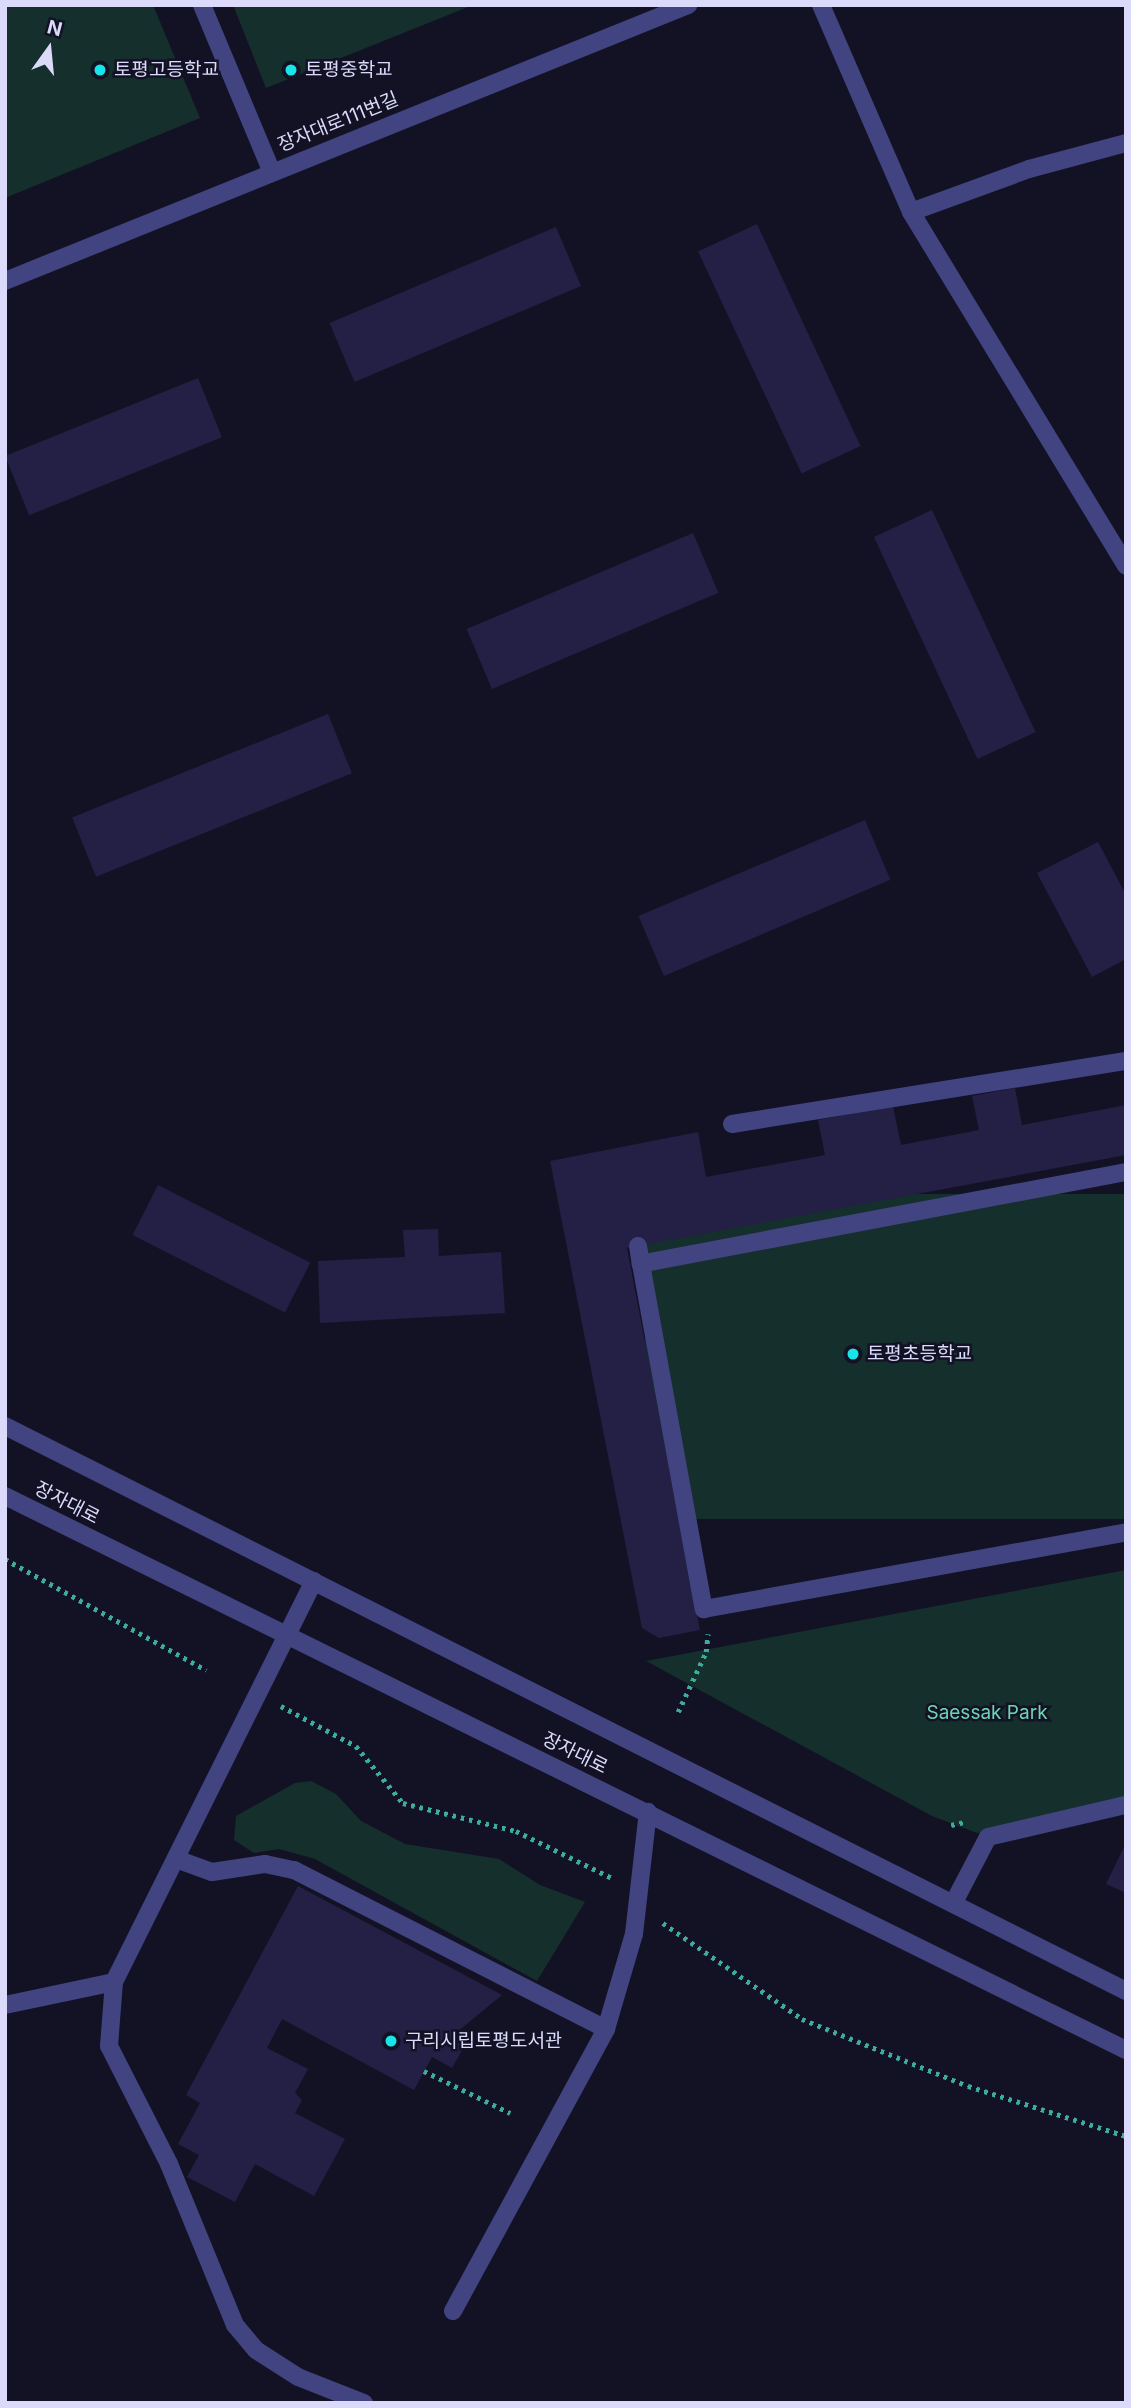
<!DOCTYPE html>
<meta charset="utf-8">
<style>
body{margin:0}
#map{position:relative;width:1131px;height:2408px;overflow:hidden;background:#131225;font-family:Inter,"Noto Sans KR",sans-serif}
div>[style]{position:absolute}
.green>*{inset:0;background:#152f2c;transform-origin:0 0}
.building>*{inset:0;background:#241f44;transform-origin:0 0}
.path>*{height:4.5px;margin-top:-2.25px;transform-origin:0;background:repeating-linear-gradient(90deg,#3cad9d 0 3.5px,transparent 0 8.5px)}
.minor>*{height:18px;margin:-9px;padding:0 9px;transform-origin:9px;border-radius:9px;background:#414480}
.dots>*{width:19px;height:19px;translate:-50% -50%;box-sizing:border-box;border:4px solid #131225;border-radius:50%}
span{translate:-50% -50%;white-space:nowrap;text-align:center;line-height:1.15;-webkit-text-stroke:5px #131225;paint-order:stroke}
.poi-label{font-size:19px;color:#dbdafb}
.left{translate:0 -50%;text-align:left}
.street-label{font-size:19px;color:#dbdafb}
.park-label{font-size:19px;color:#6cd5b2}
.frame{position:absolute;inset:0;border:7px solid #dbdafb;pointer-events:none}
.north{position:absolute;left:14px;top:14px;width:70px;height:70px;-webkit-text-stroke:5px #131225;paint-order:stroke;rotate:15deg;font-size:19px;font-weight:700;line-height:28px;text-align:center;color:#dbdafb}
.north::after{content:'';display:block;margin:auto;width:24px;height:32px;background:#dbdafb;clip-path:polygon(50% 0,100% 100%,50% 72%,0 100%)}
</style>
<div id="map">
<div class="green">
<div style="clip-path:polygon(5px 5px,153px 5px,200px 118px,5px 198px)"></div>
<div style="clip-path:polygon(233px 5px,473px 5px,266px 88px)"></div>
<div style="left:1126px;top:1194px;width:325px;height:481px;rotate:90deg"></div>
<div style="clip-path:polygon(1126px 1570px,1126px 1799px,977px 1833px,932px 1816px,646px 1661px)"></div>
<div style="clip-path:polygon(311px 1781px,336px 1794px,361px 1821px,405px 1844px,499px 1859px,540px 1885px,585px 1902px,537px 1981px,315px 1859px,279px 1849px,254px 1853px,234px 1840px,236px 1816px,295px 1783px)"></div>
</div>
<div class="building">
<div style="left:757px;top:224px;width:245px;height:65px;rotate:65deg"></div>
<div style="left:556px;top:227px;width:64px;height:246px;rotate:67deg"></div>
<div style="left:198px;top:378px;width:64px;height:208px;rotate:68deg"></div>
<div style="left:932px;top:510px;width:245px;height:64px;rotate:65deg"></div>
<div style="left:693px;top:533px;width:65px;height:246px;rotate:67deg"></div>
<div style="left:328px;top:714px;width:64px;height:276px;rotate:68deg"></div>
<div style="left:865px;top:820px;width:65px;height:246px;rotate:67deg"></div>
<div style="clip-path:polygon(1098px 842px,1126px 895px,1126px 959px,1092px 977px,1037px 873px)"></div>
<div style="clip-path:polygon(1015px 1088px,1022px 1125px,1126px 1105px,1126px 1155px,627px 1248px,700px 1630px,659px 1638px,642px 1628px,550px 1161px,698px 1132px,706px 1177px,825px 1155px,818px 1120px,893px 1106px,901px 1145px,979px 1130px,972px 1096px)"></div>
<div style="left:158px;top:1185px;width:171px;height:56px;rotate:27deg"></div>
<div style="clip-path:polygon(438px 1229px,439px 1256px,501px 1252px,505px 1313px,320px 1323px,318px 1261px,405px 1257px,403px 1230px)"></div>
<div style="clip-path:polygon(1126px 1843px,1126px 1893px,1106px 1884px)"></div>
<div style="clip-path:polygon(298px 1886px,502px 1995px,451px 2037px,465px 2045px,452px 2068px,432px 2057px,414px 2090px,282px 2019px,267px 2048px,308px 2069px,295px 2093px,302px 2100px,295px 2113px,345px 2139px,314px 2196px,255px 2164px,235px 2202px,187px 2177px,199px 2155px,178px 2144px,200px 2103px,186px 2095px)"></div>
</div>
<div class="path">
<div style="left:5px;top:1559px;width:230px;rotate:28.9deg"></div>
<div style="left:281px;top:1706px;width:85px;rotate:28.1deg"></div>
<div style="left:356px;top:1746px;width:74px;rotate:50.5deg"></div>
<div style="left:403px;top:1803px;width:116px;rotate:13.9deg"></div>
<div style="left:516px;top:1831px;width:107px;rotate:26.1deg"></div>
<div style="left:678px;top:1712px;width:66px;rotate:-65deg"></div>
<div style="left:706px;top:1652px;width:18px;rotate:-84deg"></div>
<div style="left:951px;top:1825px;width:13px;rotate:-13deg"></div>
<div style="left:663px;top:1923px;width:169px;rotate:34.6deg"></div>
<div style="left:802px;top:2019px;width:179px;rotate:22deg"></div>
<div style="left:968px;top:2086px;width:166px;rotate:17.6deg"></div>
<div style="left:424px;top:2071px;width:96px;rotate:26deg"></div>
</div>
<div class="minor">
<div style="left:202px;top:5px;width:181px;rotate:67.3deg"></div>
<div style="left:821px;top:5px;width:226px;rotate:66.5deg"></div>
<div style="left:911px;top:212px;width:414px;rotate:58.7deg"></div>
<div style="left:911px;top:212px;width:126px;rotate:-20deg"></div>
<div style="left:1029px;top:169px;width:100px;rotate:-15deg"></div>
<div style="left:5px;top:281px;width:737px;rotate:-22deg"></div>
<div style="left:732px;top:1124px;width:399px;rotate:-9.1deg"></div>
<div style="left:1126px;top:1172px;width:494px;rotate:169.3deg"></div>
<div style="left:641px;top:1264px;width:351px;rotate:79.7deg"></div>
<div style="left:704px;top:1609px;width:429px;rotate:-10.3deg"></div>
<div style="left:638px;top:1246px;width:18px;rotate:81deg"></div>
<div style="left:5px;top:1426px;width:1255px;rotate:26.75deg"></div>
<div style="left:5px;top:1496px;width:1250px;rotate:26.3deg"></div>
<div style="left:176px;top:1859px;width:38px;rotate:20deg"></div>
<div style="left:212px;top:1872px;width:54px;rotate:-8.6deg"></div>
<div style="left:265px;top:1864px;width:30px;rotate:12deg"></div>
<div style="left:294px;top:1870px;width:350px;rotate:27deg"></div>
<div style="left:954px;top:1902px;width:73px;rotate:-62.4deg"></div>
<div style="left:988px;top:1837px;width:142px;rotate:-13.1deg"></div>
<div style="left:114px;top:1982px;width:64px;rotate:94.5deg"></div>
<div style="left:109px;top:2046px;width:132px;rotate:63deg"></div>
<div style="left:169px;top:2164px;width:174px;rotate:67.7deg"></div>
<div style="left:235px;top:2325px;width:33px;rotate:50deg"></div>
<div style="left:256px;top:2350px;width:50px;rotate:32.7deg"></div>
<div style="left:298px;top:2377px;width:71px;rotate:21.5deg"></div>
<div style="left:5px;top:2005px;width:111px;rotate:-11.9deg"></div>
<div style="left:114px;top:1982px;width:448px;rotate:-63.5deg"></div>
<div style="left:453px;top:2311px;width:321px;rotate:-61.5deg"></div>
<div style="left:606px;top:2029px;width:99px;rotate:-73.6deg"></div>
<div style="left:634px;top:1934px;width:123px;rotate:-83.5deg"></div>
</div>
<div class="dots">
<div style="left:100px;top:70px;background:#18e5e9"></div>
<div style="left:291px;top:70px;background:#18e5e9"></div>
<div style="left:853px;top:1354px;background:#18e5e9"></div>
<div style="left:391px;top:2041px;background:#18e5e9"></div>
</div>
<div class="poi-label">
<span class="left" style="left:114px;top:70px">토평고등학교</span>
<span class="left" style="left:305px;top:70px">토평중학교</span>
<span class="left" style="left:867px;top:1354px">토평초등학교</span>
<span class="left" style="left:405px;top:2041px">구리시립토평도서관</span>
</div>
<div class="street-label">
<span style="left:338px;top:122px;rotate:-22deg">장자대로111번길</span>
<span style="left:67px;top:1503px;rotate:27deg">장자대로</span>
<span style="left:575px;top:1753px;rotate:26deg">장자대로</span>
</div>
<div class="park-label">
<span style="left:987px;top:1713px">Saessak Park</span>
</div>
<div class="frame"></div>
<div class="north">N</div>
</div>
